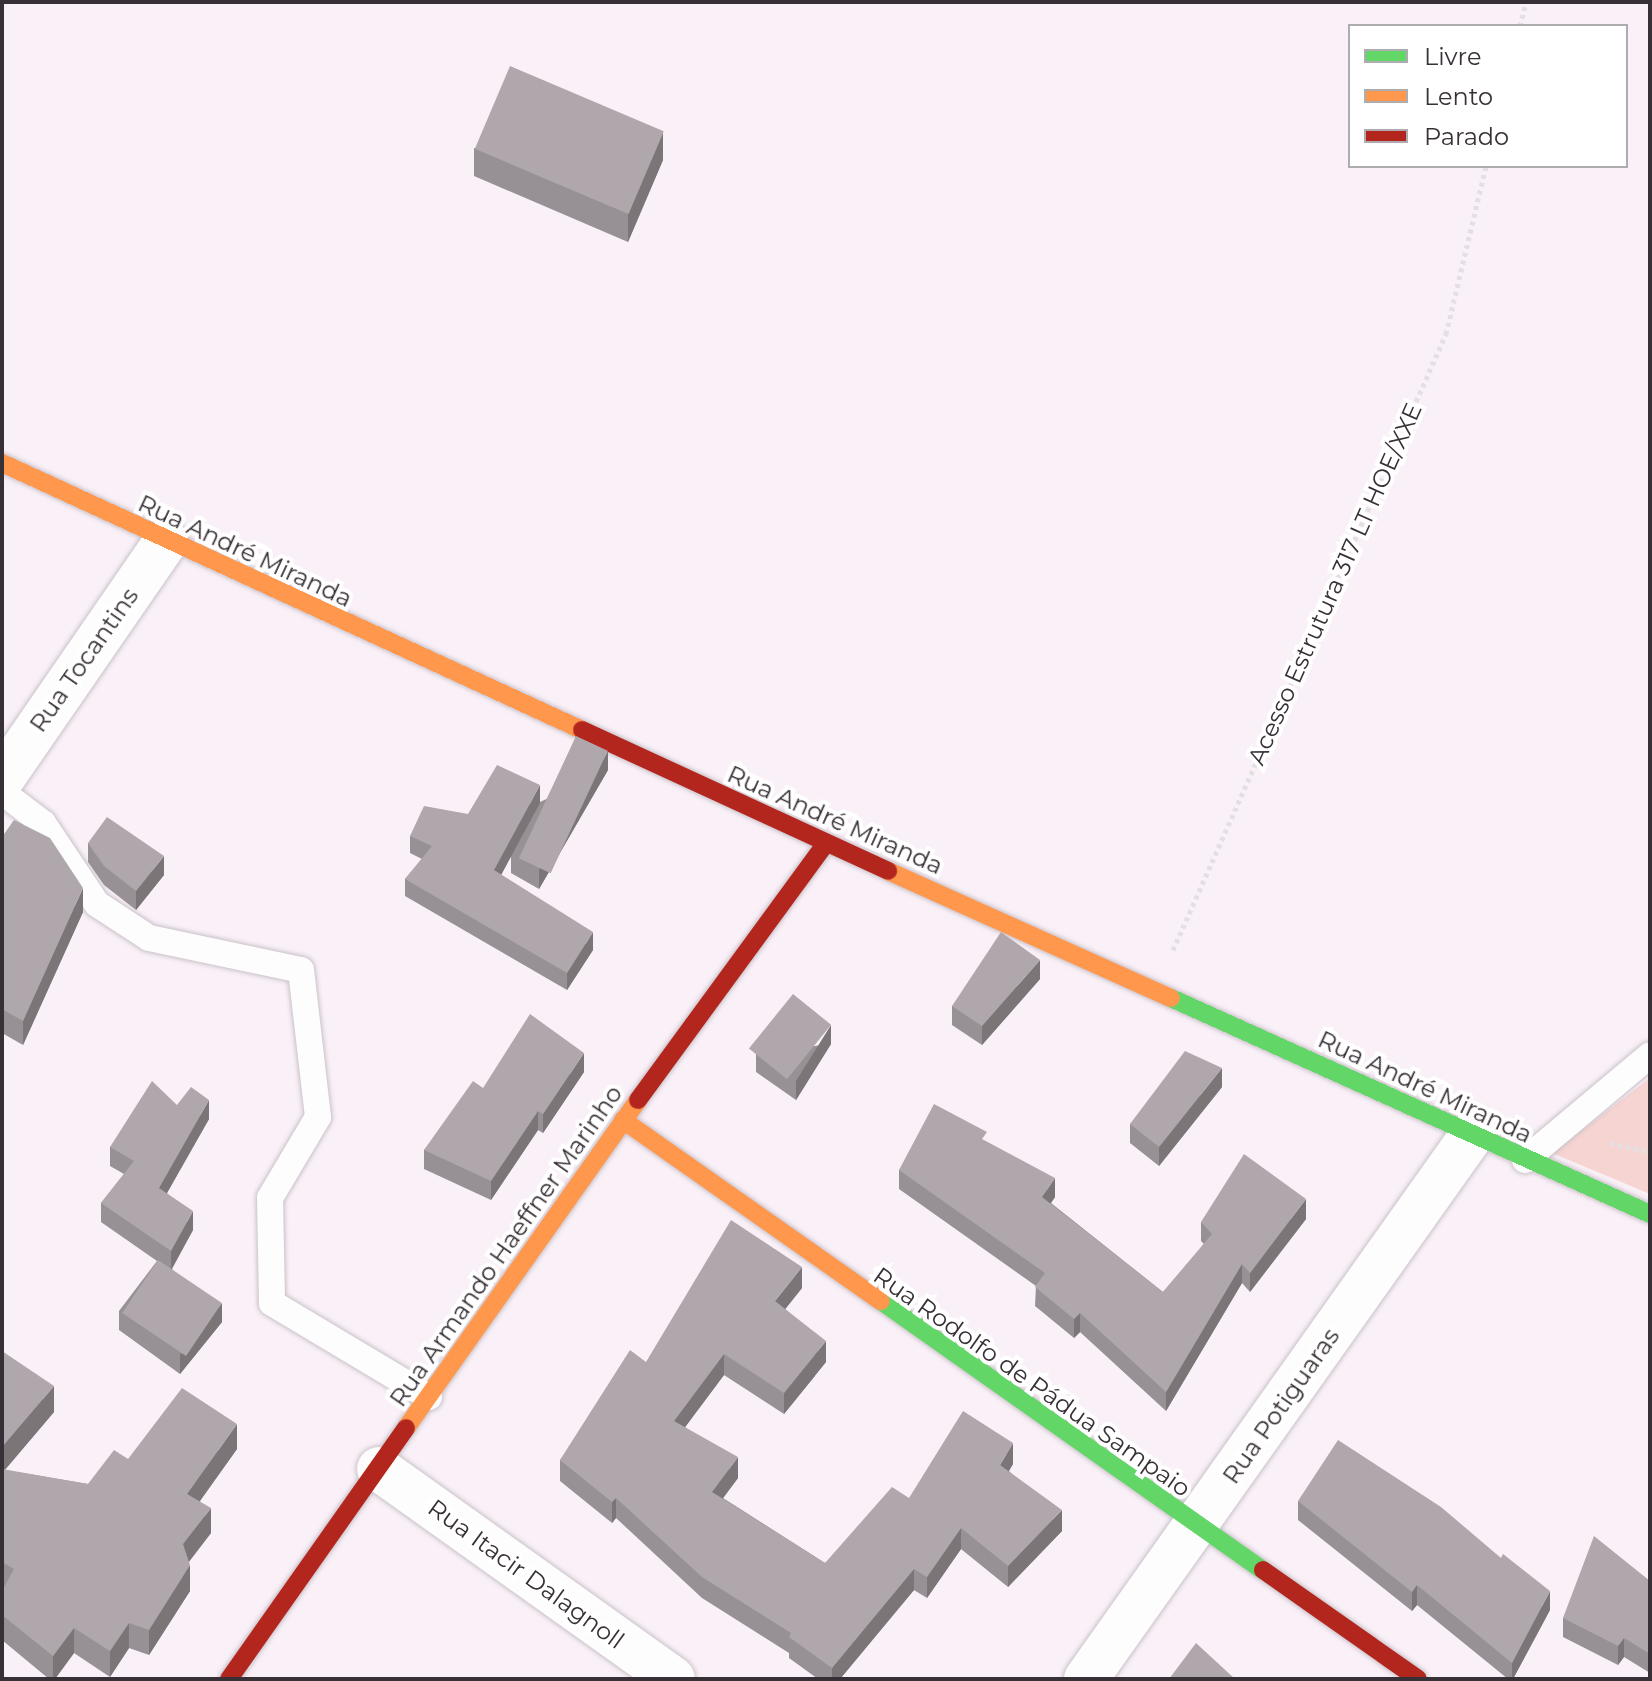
<!DOCTYPE html>
<meta charset="utf-8">
<style>
body{margin:0}
#map{position:relative;width:1652px;height:1681px;overflow:hidden;background:#faf0f8;font-family:Montserrat,sans-serif}
div>[style]{position:absolute}
.green>*{inset:0;background:#f6d4d2}
.path>*{height:5px;margin-top:-2.5px;transform-origin:0;background:repeating-linear-gradient(90deg,#e2e0e2 0 4px,transparent 0 8px)}
.roads{filter:drop-shadow(0 0 2px #c9c2c8) drop-shadow(0 0 2px #c9c2c8)}
.lane>*{height:26px;margin:-13px;padding:0 13px;transform-origin:13px;border-radius:13px;background:#fefdfe}
.street>*{height:44px;margin:-22px;padding:0 22px;transform-origin:22px;border-radius:22px;background:#fefdfe}
.fast>*{height:18px;margin:-9px;padding:0 9px;transform-origin:9px;border-radius:9px;background:#63d668}
.slow>*{height:18px;margin:-9px;padding:0 9px;transform-origin:9px;border-radius:9px;background:#ff974d}
.jam>*{height:18px;margin:-9px;padding:0 9px;transform-origin:9px;border-radius:9px;background:#b3261e}
.wall>*{inset:0;background:#979094}
.shaded-wall>*{inset:0;background:#7b7578}
.building>*{inset:0;background:#b0a7ac;transform-origin:0 0}
span{translate:-50% -50%;white-space:nowrap;text-align:center;line-height:1.15;-webkit-text-stroke:8px #fff;paint-order:stroke}
.street-label{font-size:24px;color:#373036}
.frame{position:absolute;inset:0;border:4px solid #373036;pointer-events:none}
.legend{position:absolute;left:1348px;top:24px;width:280px;height:144px;box-sizing:border-box;background:#fff;border:2px solid #afacaf;margin:0;padding:10px 14px;list-style:none;font-size:24px;color:#373036}
.legend li{display:flex;align-items:center;gap:16px;height:40px}
.legend b{width:40px;border:2px solid #afacaf}
</style>
<div id="map">
<div class="green">
<div style="clip-path:polygon(1650px 1078px,1650px 1194px,1552px 1153px)"></div>
</div>
<div class="path">
<div style="left:1520px;top:26px;width:25px;rotate:-76deg"></div>
<div style="left:1173px;top:950px;width:674px;rotate:-66.1deg"></div>
<div style="left:1446px;top:334px;width:173px;rotate:-76.6deg"></div>
<div style="left:1610px;top:1143px;width:41px;rotate:12.7deg"></div>
</div>
<div class="roads">
<div class="lane">
<div style="left:2px;top:792px;width:51px;rotate:37.1deg"></div>
<div style="left:43px;top:823px;width:97px;rotate:56.3deg"></div>
<div style="left:97px;top:904px;width:62px;rotate:33.2deg"></div>
<div style="left:149px;top:938px;width:155px;rotate:11.9deg"></div>
<div style="left:301px;top:970px;width:148px;rotate:83.4deg"></div>
<div style="left:318px;top:1117px;width:94px;rotate:120.7deg"></div>
<div style="left:270px;top:1198px;width:105px;rotate:88.9deg"></div>
<div style="left:272px;top:1303px;width:183px;rotate:30.9deg"></div>
<div style="left:1525px;top:1160px;width:163px;rotate:-40deg"></div>
</div>
<div class="street">
<div style="left:2px;top:779px;width:289px;rotate:-55.4deg"></div>
<div style="left:379px;top:1469px;width:361px;rotate:35.5deg"></div>
<div style="left:1086px;top:1679px;width:671px;rotate:-54.65deg"></div>
</div>
<div class="fast">
<div style="left:1171px;top:998px;width:525px;rotate:24.27deg"></div>
<div style="left:881px;top:1301px;width:467px;rotate:35.2deg"></div>
</div>
<div class="slow">
<div style="left:2px;top:463px;width:639px;rotate:24.72deg"></div>
<div style="left:888px;top:871px;width:310px;rotate:24.2deg"></div>
<div style="left:623px;top:1120px;width:315px;rotate:35.1deg"></div>
<div style="left:406px;top:1428px;width:402px;rotate:-54.7deg"></div>
</div>
<div class="jam">
<div style="left:582px;top:730px;width:337px;rotate:24.7deg"></div>
<div style="left:638px;top:1100px;width:318px;rotate:-53.8deg"></div>
<div style="left:1263px;top:1570px;width:189px;rotate:35.1deg"></div>
<div style="left:229px;top:1679px;width:307px;rotate:-54.8deg"></div>
</div>
</div>
<div class="wall">
<div style="clip-path:polygon(474px 148px,663px 160px,628px 242px,474px 176px)"></div>
<div style="clip-path:polygon(608px 770px,539px 889px,511px 873px,511px 856px,501px 875px,593px 950px,567px 990px,405px 896px,405px 879px,422px 859px,410px 853px,410px 836px,468px 814px,540px 802px)"></div>
<div style="clip-path:polygon(2px 837px,83px 912px,23px 1045px,2px 1033px)"></div>
<div style="clip-path:polygon(88px 843px,164px 875px,136px 910px,104px 885px,88px 862px)"></div>
<div style="clip-path:polygon(1040px 979px,982px 1045px,952px 1025px,952px 1006px)"></div>
<div style="clip-path:polygon(831px 1044px,796px 1100px,756px 1072px,756px 1053px)"></div>
<div style="clip-path:polygon(584px 1072px,543px 1133px,538px 1130px,491px 1200px,424px 1169px,424px 1150px,483px 1088px)"></div>
<div style="clip-path:polygon(1222px 1087px,1159px 1166px,1130px 1143px,1130px 1124px)"></div>
<div style="clip-path:polygon(177px 1105px,209px 1119px,167px 1193px,193px 1230px,172px 1269px,222px 1322px,180px 1374px,119px 1330px,119px 1311px,157px 1261px,101px 1222px,101px 1203px,124px 1174px,110px 1166px,110px 1147px)"></div>
<div style="clip-path:polygon(987px 1142px,1055px 1197px,1051px 1203px,1163px 1292px,1204px 1244px,1201px 1241px,1201px 1222px,1306px 1219px,1250px 1292px,1242px 1283px,1166px 1411px,1080px 1332px,1074px 1338px,1035px 1306px,1036px 1286px,899px 1189px,899px 1170px)"></div>
<div style="clip-path:polygon(802px 1288px,785px 1309px,826px 1362px,784px 1414px,724px 1375px,685px 1427px,738px 1478px,723px 1498px,825px 1563px,909px 1498px,1013px 1464px,1009px 1471px,1062px 1531px,1008px 1587px,961px 1549px,927px 1598px,914px 1590px,840px 1679px,818px 1679px,789px 1658px,789px 1653px,702px 1598px,616px 1518px,612px 1523px,560px 1481px,560px 1460px,646px 1362px)"></div>
<div style="clip-path:polygon(2px 1351px,54px 1412px,5px 1470px,88px 1484px,128px 1459px,237px 1449px,200px 1501px,211px 1533px,189px 1562px,190px 1591px,149px 1655px,129px 1648px,110px 1677px,74px 1653px,55px 1679px,49px 1679px,2px 1640px,2px 1591px,3px 1588px,2px 1587px)"></div>
<div style="clip-path:polygon(1298px 1501px,1550px 1610px,1513px 1679px,1508px 1679px,1417px 1605px,1412px 1611px,1298px 1520px)"></div>
<div style="clip-path:polygon(1650px 1581px,1650px 1673px,1624px 1657px,1618px 1665px,1563px 1637px,1563px 1618px)"></div>
</div>
<div class="shaded-wall">
<div style="clip-path:polygon(663px 132px,663px 160px,628px 242px,628px 214px)"></div>
<div style="clip-path:polygon(608px 751px,608px 770px,539px 889px,539px 870px)"></div>
<div style="clip-path:polygon(540px 785px,540px 803px,494px 888px,494px 870px)"></div>
<div style="clip-path:polygon(164px 856px,164px 875px,136px 910px,136px 891px)"></div>
<div style="clip-path:polygon(83px 888px,83px 912px,23px 1045px,23px 1021px)"></div>
<div style="clip-path:polygon(593px 932px,593px 950px,567px 990px,567px 973px)"></div>
<div style="clip-path:polygon(1040px 960px,1040px 979px,982px 1045px,982px 1026px)"></div>
<div style="clip-path:polygon(831px 1025px,831px 1044px,796px 1100px,796px 1081px)"></div>
<div style="clip-path:polygon(584px 1053px,584px 1072px,543px 1133px,543px 1114px)"></div>
<div style="clip-path:polygon(1222px 1068px,1222px 1087px,1159px 1166px,1159px 1147px)"></div>
<div style="clip-path:polygon(209px 1100px,209px 1119px,159px 1207px,159px 1188px)"></div>
<div style="clip-path:polygon(538px 1111px,538px 1130px,491px 1200px,491px 1181px)"></div>
<div style="clip-path:polygon(1055px 1178px,1055px 1197px,1042px 1216px,1042px 1197px)"></div>
<div style="clip-path:polygon(1306px 1199px,1306px 1219px,1250px 1292px,1250px 1273px)"></div>
<div style="clip-path:polygon(193px 1211px,193px 1230px,171px 1270px,171px 1251px)"></div>
<div style="clip-path:polygon(1242px 1264px,1242px 1283px,1166px 1411px,1166px 1392px)"></div>
<div style="clip-path:polygon(802px 1267px,802px 1288px,775px 1322px,775px 1301px)"></div>
<div style="clip-path:polygon(222px 1303px,222px 1322px,180px 1374px,180px 1355px)"></div>
<div style="clip-path:polygon(1080px 1313px,1080px 1332px,1074px 1338px,1074px 1319px)"></div>
<div style="clip-path:polygon(826px 1341px,826px 1362px,784px 1414px,784px 1393px)"></div>
<div style="clip-path:polygon(724px 1354px,724px 1375px,674px 1442px,674px 1421px)"></div>
<div style="clip-path:polygon(54px 1386px,54px 1412px,2px 1473px,2px 1447px)"></div>
<div style="clip-path:polygon(237px 1424px,237px 1449px,187px 1519px,187px 1494px)"></div>
<div style="clip-path:polygon(1013px 1443px,1013px 1464px,1000px 1485px,1000px 1465px)"></div>
<div style="clip-path:polygon(738px 1457px,738px 1478px,712px 1513px,712px 1492px)"></div>
<div style="clip-path:polygon(616px 1498px,616px 1518px,612px 1523px,612px 1502px)"></div>
<div style="clip-path:polygon(211px 1508px,211px 1533px,183px 1569px,183px 1544px)"></div>
<div style="clip-path:polygon(1062px 1510px,1062px 1531px,1008px 1587px,1008px 1566px)"></div>
<div style="clip-path:polygon(961px 1528px,961px 1549px,927px 1598px,927px 1577px)"></div>
<div style="clip-path:polygon(190px 1565px,190px 1591px,149px 1655px,149px 1630px)"></div>
<div style="clip-path:polygon(914px 1569px,914px 1590px,840px 1679px,832px 1679px,832px 1668px)"></div>
<div style="clip-path:polygon(1417px 1585px,1417px 1605px,1412px 1611px,1412px 1592px)"></div>
<div style="clip-path:polygon(1550px 1591px,1550px 1610px,1513px 1679px,1512px 1679px,1512px 1663px)"></div>
<div style="clip-path:polygon(129px 1623px,129px 1648px,110px 1677px,110px 1651px)"></div>
<div style="clip-path:polygon(74px 1628px,74px 1653px,55px 1679px,53px 1679px,53px 1656px)"></div>
<div style="clip-path:polygon(1624px 1638px,1624px 1657px,1618px 1665px,1618px 1646px)"></div>
</div>
<div class="building">
<div style="left:510px;top:66px;width:167px;height:90px;rotate:23deg"></div>
<div style="left:576px;top:736px;width:35px;height:135px;rotate:25deg"></div>
<div style="clip-path:polygon(497px 765px,540px 785px,494px 870px,593px 932px,567px 973px,405px 879px,432px 846px,410px 836px,424px 806px,468px 814px)"></div>
<div style="clip-path:polygon(107px 817px,164px 856px,136px 891px,104px 866px,88px 843px)"></div>
<div style="clip-path:polygon(14px 820px,50px 838px,83px 888px,23px 1021px,2px 1009px,2px 837px)"></div>
<div style="clip-path:polygon(1001px 932px,1040px 960px,982px 1026px,952px 1006px)"></div>
<div style="left:793px;top:994px;width:49px;height:70px;rotate:39deg"></div>
<div style="clip-path:polygon(530px 1014px,584px 1053px,543px 1114px,538px 1111px,491px 1181px,424px 1150px,473px 1081px,483px 1088px)"></div>
<div style="clip-path:polygon(1185px 1051px,1222px 1068px,1159px 1147px,1130px 1124px)"></div>
<div style="clip-path:polygon(152px 1081px,177px 1105px,191px 1087px,209px 1100px,159px 1188px,193px 1211px,171px 1251px,101px 1203px,134px 1161px,110px 1147px)"></div>
<div style="clip-path:polygon(934px 1104px,987px 1132px,982px 1139px,1055px 1178px,1042px 1197px,1163px 1292px,1212px 1234px,1201px 1222px,1244px 1154px,1306px 1199px,1250px 1273px,1242px 1264px,1166px 1392px,1080px 1313px,1074px 1319px,1035px 1287px,1045px 1273px,899px 1170px)"></div>
<div style="clip-path:polygon(731px 1220px,802px 1267px,775px 1301px,826px 1341px,784px 1393px,724px 1354px,674px 1421px,738px 1457px,712px 1492px,825px 1563px,892px 1487px,909px 1498px,963px 1411px,1013px 1443px,1000px 1465px,1062px 1510px,1008px 1566px,961px 1528px,927px 1577px,914px 1569px,832px 1668px,789px 1637px,791px 1633px,702px 1577px,616px 1498px,612px 1502px,560px 1460px,630px 1350px,646px 1362px)"></div>
<div style="left:158px;top:1260px;width:77px;height:64px;rotate:34deg"></div>
<div style="clip-path:polygon(2px 1351px,54px 1386px,2px 1447px)"></div>
<div style="clip-path:polygon(182px 1388px,237px 1424px,187px 1494px,211px 1508px,183px 1544px,190px 1565px,149px 1630px,129px 1623px,110px 1651px,74px 1628px,53px 1656px,2px 1615px,2px 1591px,14px 1569px,2px 1562px,2px 1469px,88px 1484px,114px 1450px,128px 1459px)"></div>
<div style="clip-path:polygon(1338px 1440px,1441px 1507px,1501px 1558px,1503px 1554px,1550px 1591px,1512px 1663px,1417px 1585px,1412px 1592px,1298px 1501px)"></div>
<div style="clip-path:polygon(1594px 1536px,1650px 1581px,1650px 1654px,1624px 1638px,1618px 1646px,1563px 1618px)"></div>
<div style="clip-path:polygon(1196px 1643px,1235px 1679px,1169px 1679px)"></div>
</div>
<div class="street-label">
<span style="left:245px;top:551px;rotate:25deg">Rua André Miranda</span>
<span style="left:1335px;top:584px;rotate:-66deg">Acesso Estrutura 317 LT HOE/XXE</span>
<span style="left:84px;top:660px;rotate:-55deg">Rua Tocantins</span>
<span style="left:835px;top:820px;rotate:24deg">Rua André Miranda</span>
<span style="left:1425px;top:1087px;rotate:25deg">Rua André Miranda</span>
<span style="left:506px;top:1246px;rotate:-55deg">Rua Armando Haeffner Marinho</span>
<span style="left:1032px;top:1382px;rotate:35deg">Rua Rodolfo de Pádua Sampaio</span>
<span style="left:1281px;top:1406px;rotate:-55deg">Rua Potiguaras</span>
<span style="left:526px;top:1574px;rotate:36deg">Rua Itacir Dalagnoll</span>
</div>
<div class="frame"></div>
<ul class="legend">
<li><b style="height:10px;background:#63d668"></b>Livre</li>
<li><b style="height:10px;background:#ff974d"></b>Lento</li>
<li><b style="height:10px;background:#b3261e"></b>Parado</li>
</ul>
</div>
